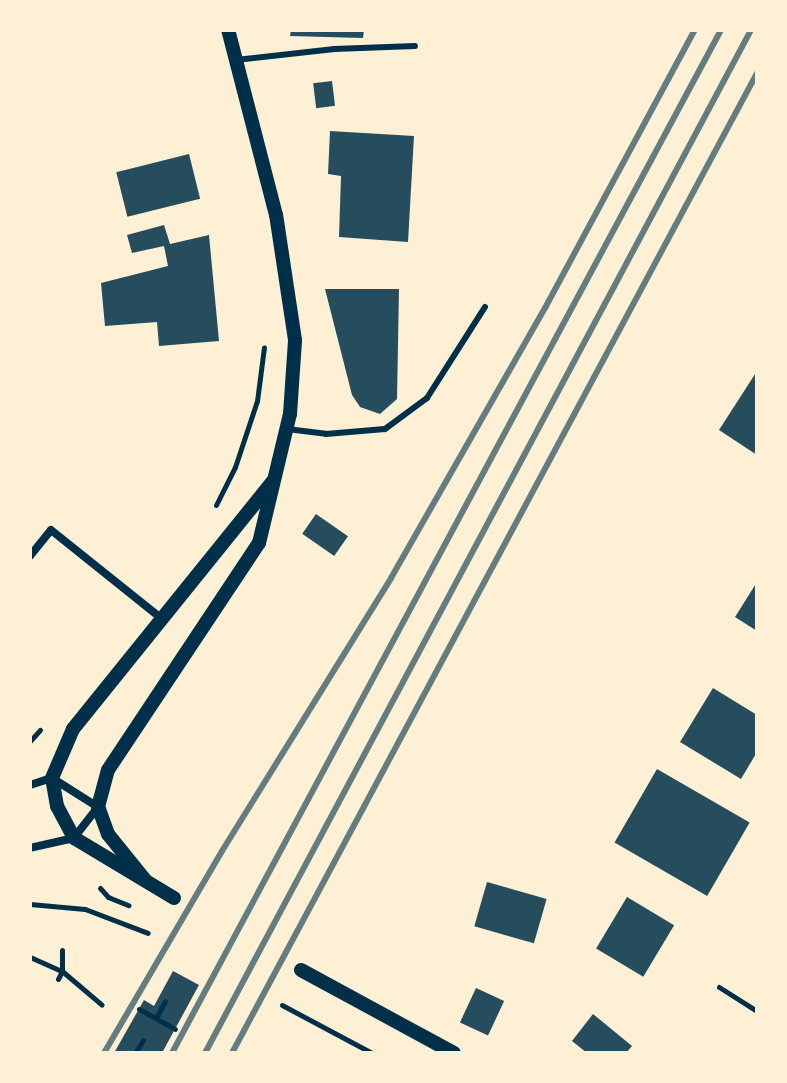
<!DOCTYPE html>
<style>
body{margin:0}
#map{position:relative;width:787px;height:1083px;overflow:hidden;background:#fdf0d5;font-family:Quicksand,sans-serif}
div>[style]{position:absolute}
.building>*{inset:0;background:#264d5e;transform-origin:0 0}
.path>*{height:5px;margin:-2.5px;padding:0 2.5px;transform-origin:2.5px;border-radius:2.5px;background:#003049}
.service>*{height:6px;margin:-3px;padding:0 3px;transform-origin:3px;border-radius:3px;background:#003049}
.minor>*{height:8px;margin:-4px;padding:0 4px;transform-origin:4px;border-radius:4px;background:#003049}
.tertiary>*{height:14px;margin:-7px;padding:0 7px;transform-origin:7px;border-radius:7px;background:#003049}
.rail>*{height:6px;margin:-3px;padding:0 3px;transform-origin:3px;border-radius:3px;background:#657d81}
span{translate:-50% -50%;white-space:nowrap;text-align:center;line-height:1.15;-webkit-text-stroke:6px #fdf0d5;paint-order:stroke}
.frame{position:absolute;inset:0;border:32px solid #fdf0d5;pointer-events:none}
</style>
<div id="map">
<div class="building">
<div style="clip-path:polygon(291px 30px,364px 30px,363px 38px,290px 36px)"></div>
<div style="left:332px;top:81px;width:25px;height:19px;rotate:83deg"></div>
<div style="clip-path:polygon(330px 131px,414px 136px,408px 242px,339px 237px,341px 176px,328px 174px)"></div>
<div style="left:189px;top:154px;width:46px;height:75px;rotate:76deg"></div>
<div style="clip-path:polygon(164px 225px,170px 244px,209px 235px,219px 341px,159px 346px,157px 322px,105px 326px,101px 283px,168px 266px,164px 246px,132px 253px,127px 235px)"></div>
<div style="clip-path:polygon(325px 289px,399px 289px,397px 399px,380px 414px,360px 407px,352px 395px)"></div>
<div style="clip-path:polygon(757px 371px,757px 455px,719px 430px)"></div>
<div style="left:316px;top:514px;width:39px;height:24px;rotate:35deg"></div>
<div style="clip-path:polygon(757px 582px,757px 631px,735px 617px)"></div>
<div style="clip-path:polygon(713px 688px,757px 715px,757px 752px,741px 779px,680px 742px)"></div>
<div style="left:657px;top:769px;width:107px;height:85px;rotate:30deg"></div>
<div style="left:487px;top:882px;width:62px;height:46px;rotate:16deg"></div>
<div style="left:627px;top:897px;width:55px;height:60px;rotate:31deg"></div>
<div style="clip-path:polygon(173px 971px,199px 985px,162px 1053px,114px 1053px,144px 1000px,154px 1006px)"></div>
<div style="left:476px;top:988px;width:31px;height:38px;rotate:25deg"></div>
<div style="clip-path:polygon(593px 1014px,632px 1046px,626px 1053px,587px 1053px,572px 1041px)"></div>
</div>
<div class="path">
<div style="left:216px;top:505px;width:42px;rotate:-63.4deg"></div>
<div style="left:235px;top:467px;width:70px;rotate:-71.6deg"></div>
<div style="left:257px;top:401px;width:54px;rotate:-82.6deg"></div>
<div style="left:30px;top:741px;width:15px;rotate:-48deg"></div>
<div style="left:100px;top:888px;width:12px;rotate:48deg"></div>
<div style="left:108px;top:897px;width:22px;rotate:22deg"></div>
<div style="left:30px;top:904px;width:55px;rotate:5.2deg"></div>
<div style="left:85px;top:909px;width:67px;rotate:20.9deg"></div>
<div style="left:30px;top:957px;width:35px;rotate:24deg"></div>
<div style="left:62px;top:971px;width:52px;rotate:40.4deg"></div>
<div style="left:58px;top:979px;width:9px;rotate:-63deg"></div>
<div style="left:62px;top:971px;width:21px;rotate:-90deg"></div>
<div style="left:719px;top:987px;width:45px;rotate:32.3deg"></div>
<div style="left:282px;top:1005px;width:102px;rotate:28.1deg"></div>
<div style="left:139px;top:1009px;width:41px;rotate:29.1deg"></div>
<div style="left:156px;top:1018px;width:19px;rotate:-62deg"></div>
<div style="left:135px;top:1053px;width:15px;rotate:-58deg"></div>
</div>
<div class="service">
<div style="left:236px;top:60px;width:99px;rotate:-6.4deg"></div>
<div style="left:334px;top:49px;width:81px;rotate:-2.1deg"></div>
<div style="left:287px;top:429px;width:39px;rotate:7deg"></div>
<div style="left:326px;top:434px;width:59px;rotate:-4.8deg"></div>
<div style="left:385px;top:429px;width:52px;rotate:-36.4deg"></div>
<div style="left:427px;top:398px;width:108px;rotate:-57.5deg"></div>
</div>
<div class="minor">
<div style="left:30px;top:556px;width:33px;rotate:-51deg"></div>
<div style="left:51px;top:530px;width:141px;rotate:38.7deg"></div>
<div style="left:30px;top:785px;width:23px;rotate:-18deg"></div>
<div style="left:52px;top:778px;width:54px;rotate:32.2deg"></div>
<div style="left:98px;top:807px;width:39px;rotate:128deg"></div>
<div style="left:74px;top:838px;width:45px;rotate:167.2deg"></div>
</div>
<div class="tertiary">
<div style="left:145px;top:880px;width:59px;rotate:-128.8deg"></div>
<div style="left:108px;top:834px;width:29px;rotate:-110deg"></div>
<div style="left:98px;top:807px;width:38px;rotate:-75deg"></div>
<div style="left:108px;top:770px;width:273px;rotate:-56.4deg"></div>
<div style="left:259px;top:543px;width:133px;rotate:-76.5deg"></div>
<div style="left:290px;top:414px;width:74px;rotate:-86.1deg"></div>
<div style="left:295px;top:340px;width:126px;rotate:-98.6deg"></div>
<div style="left:276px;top:215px;width:191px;rotate:-104.5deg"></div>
<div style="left:174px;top:898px;width:117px;rotate:-149deg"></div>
<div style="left:74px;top:838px;width:36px;rotate:-118deg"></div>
<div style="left:57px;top:806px;width:28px;rotate:-100deg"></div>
<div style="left:52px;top:778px;width:53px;rotate:-66.8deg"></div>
<div style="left:73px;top:729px;width:319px;rotate:-51.1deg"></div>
<div style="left:301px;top:970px;width:174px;rotate:28.5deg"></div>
</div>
<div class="rail">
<div style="left:104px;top:1053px;width:234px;rotate:-59.7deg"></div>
<div style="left:222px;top:851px;width:321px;rotate:-58.2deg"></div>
<div style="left:391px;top:578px;width:311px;rotate:-60.3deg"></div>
<div style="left:545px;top:308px;width:316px;rotate:-61.7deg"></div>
<div style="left:172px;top:1053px;width:1161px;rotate:-61.78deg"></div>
<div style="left:205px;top:1053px;width:1160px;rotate:-61.91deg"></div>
<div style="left:232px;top:1053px;width:1112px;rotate:-61.82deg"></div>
</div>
<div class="frame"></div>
</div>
